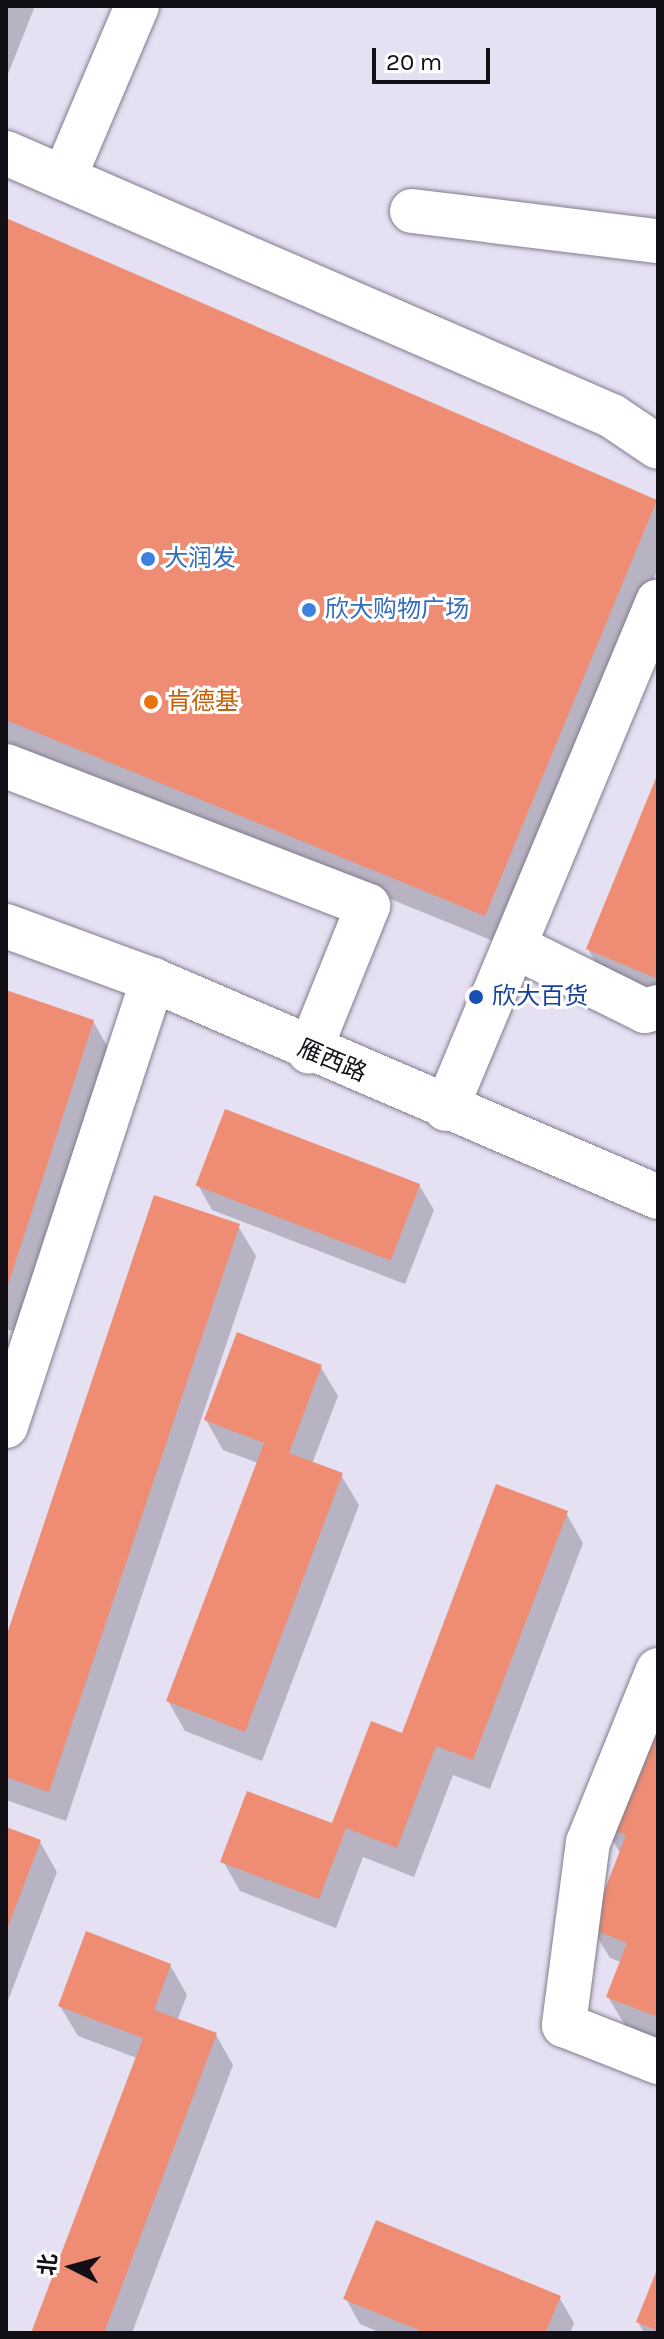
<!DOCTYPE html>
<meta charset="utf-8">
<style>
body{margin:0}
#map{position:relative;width:664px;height:2339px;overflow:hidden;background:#e6e0f3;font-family:Karla,"Noto Sans SC",sans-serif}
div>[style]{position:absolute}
.shadow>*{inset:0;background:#0003}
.building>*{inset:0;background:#ee8d74;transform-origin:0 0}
.roads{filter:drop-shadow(0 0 2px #827c8d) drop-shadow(0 0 2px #827c8d)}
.minor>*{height:44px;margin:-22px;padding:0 22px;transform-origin:22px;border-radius:22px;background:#fff}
.major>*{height:44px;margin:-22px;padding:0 22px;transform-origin:22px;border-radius:22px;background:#fff}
.dots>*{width:22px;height:22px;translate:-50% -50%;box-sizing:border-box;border:4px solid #fff;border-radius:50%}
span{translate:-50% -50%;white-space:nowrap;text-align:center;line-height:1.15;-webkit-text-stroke:6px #fff;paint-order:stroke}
.shop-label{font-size:24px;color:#366cbe}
.left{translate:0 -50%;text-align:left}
.food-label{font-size:24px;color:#c56008}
.transit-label{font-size:24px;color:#164399}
.street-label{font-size:24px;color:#120f16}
.frame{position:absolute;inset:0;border:8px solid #120f16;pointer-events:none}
.north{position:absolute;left:32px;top:2227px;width:80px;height:80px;-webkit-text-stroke:6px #fff;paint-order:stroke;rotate:276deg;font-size:22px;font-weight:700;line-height:32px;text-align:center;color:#120f16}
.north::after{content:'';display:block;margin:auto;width:28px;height:36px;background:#120f16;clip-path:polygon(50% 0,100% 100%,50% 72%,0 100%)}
.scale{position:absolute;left:372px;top:48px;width:118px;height:36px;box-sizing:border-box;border:4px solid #120f16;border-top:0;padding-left:10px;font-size:24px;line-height:28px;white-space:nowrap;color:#120f16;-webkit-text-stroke:6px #fff;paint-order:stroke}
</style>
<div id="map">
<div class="shadow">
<div style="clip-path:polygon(6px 6px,35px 6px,6px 79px)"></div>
<div style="clip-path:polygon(6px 220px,656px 502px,658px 568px,503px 945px,6px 742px)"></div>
<div style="clip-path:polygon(658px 778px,658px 1001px,605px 979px,588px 949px)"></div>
<div style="clip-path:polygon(6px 993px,93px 1021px,110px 1051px,18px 1333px,6px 1329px)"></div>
<div style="clip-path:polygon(198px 1185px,419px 1185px,434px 1210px,405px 1284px,212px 1210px)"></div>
<div style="clip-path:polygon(238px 1226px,256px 1256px,66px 1821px,6px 1800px,6px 1643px)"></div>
<div style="clip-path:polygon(320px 1366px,338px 1396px,312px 1464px,341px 1475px,359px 1505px,262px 1761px,185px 1731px,168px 1701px,258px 1463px,223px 1450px,206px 1420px)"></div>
<div style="clip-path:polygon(566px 1513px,583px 1543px,490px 1789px,453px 1775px,414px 1877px,363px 1857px,336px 1928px,240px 1891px,223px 1861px,334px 1826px)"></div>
<div style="clip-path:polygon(658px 1687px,658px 2039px,626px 2027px,608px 1997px,621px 1962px,610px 1958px,592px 1928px,621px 1854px,604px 1826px)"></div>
<div style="clip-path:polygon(6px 1829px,40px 1842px,57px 1872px,6px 2006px)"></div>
<div style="clip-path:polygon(170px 1965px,187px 1995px,177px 2021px,216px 2035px,233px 2065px,132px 2333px,33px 2333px,137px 2058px,78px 2036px,60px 2006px)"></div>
<div style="clip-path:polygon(658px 2271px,658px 2333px,644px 2333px,638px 2322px)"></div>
<div style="clip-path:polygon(559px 2297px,574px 2323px,570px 2333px,381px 2333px,360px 2324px,346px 2299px)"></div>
</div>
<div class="building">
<div style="clip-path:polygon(6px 218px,657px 500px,485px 916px,6px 720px)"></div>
<div style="clip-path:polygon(658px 773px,658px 979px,586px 949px)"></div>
<div style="clip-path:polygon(6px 990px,94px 1020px,7px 1288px,6px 1288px)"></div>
<div style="left:225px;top:1109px;width:209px;height:82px;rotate:21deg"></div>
<div style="clip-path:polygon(154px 1195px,240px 1224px,49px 1792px,6px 1777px,6px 1637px)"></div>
<div style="clip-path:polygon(237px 1332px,322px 1365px,289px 1453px,343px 1473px,245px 1732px,166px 1701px,264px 1443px,204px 1420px)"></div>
<div style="clip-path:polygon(496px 1484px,568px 1511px,473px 1760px,436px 1746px,397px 1848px,346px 1828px,319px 1899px,220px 1862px,247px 1791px,332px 1823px,371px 1721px,402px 1733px)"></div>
<div style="clip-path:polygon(658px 1682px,658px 2017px,606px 1997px,627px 1943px,590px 1928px,626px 1835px,602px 1826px)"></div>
<div style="clip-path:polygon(6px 1827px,41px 1840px,6px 1932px)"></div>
<div style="clip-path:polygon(86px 1931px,171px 1964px,154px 2010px,217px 2033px,104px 2333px,31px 2333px,143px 2038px,58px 2006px)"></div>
<div style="clip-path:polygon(376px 2220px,561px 2296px,545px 2333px,426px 2333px,343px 2299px)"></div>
<div style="clip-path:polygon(658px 2267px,658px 2331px,636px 2322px)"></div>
</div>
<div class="roads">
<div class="minor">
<div style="left:6px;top:153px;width:661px;rotate:23.46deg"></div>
<div style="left:612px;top:416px;width:55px;rotate:34deg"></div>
<div style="left:64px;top:178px;width:187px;rotate:-67deg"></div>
<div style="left:412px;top:211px;width:248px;rotate:7deg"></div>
<div style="left:6px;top:766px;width:388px;rotate:21.1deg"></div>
<div style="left:368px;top:906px;width:157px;rotate:112deg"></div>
<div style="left:514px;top:946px;width:146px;rotate:26.4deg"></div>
<div style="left:645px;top:1011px;width:14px;rotate:-17deg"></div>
<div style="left:446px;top:1109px;width:550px;rotate:-67.35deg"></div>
<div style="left:6px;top:1426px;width:470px;rotate:-71.8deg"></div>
<div style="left:658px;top:1670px;width:186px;rotate:112.1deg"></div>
<div style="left:588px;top:1842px;width:185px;rotate:97.5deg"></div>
<div style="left:564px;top:2025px;width:101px;rotate:21.5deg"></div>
</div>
<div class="major">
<div style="left:6px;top:926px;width:157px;rotate:20.2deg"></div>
<div style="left:153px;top:980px;width:550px;rotate:23.25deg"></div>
</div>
</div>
<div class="dots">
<div style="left:148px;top:559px;background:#3f7fe0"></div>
<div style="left:309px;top:610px;background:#3f7fe0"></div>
<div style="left:151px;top:702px;background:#e8710a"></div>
<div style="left:476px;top:997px;background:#1a4fb4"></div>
</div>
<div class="shop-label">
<span class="left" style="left:164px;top:559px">大润发</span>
<span class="left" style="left:325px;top:610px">欣大购物广场</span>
</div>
<div class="food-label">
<span class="left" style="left:167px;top:702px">肯德基</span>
</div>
<div class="transit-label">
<span class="left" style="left:492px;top:997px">欣大百货</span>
</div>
<div class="street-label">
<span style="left:332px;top:1061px;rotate:23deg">雁西路</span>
</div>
<div class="frame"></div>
<div class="north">北</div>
<div class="scale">20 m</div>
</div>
